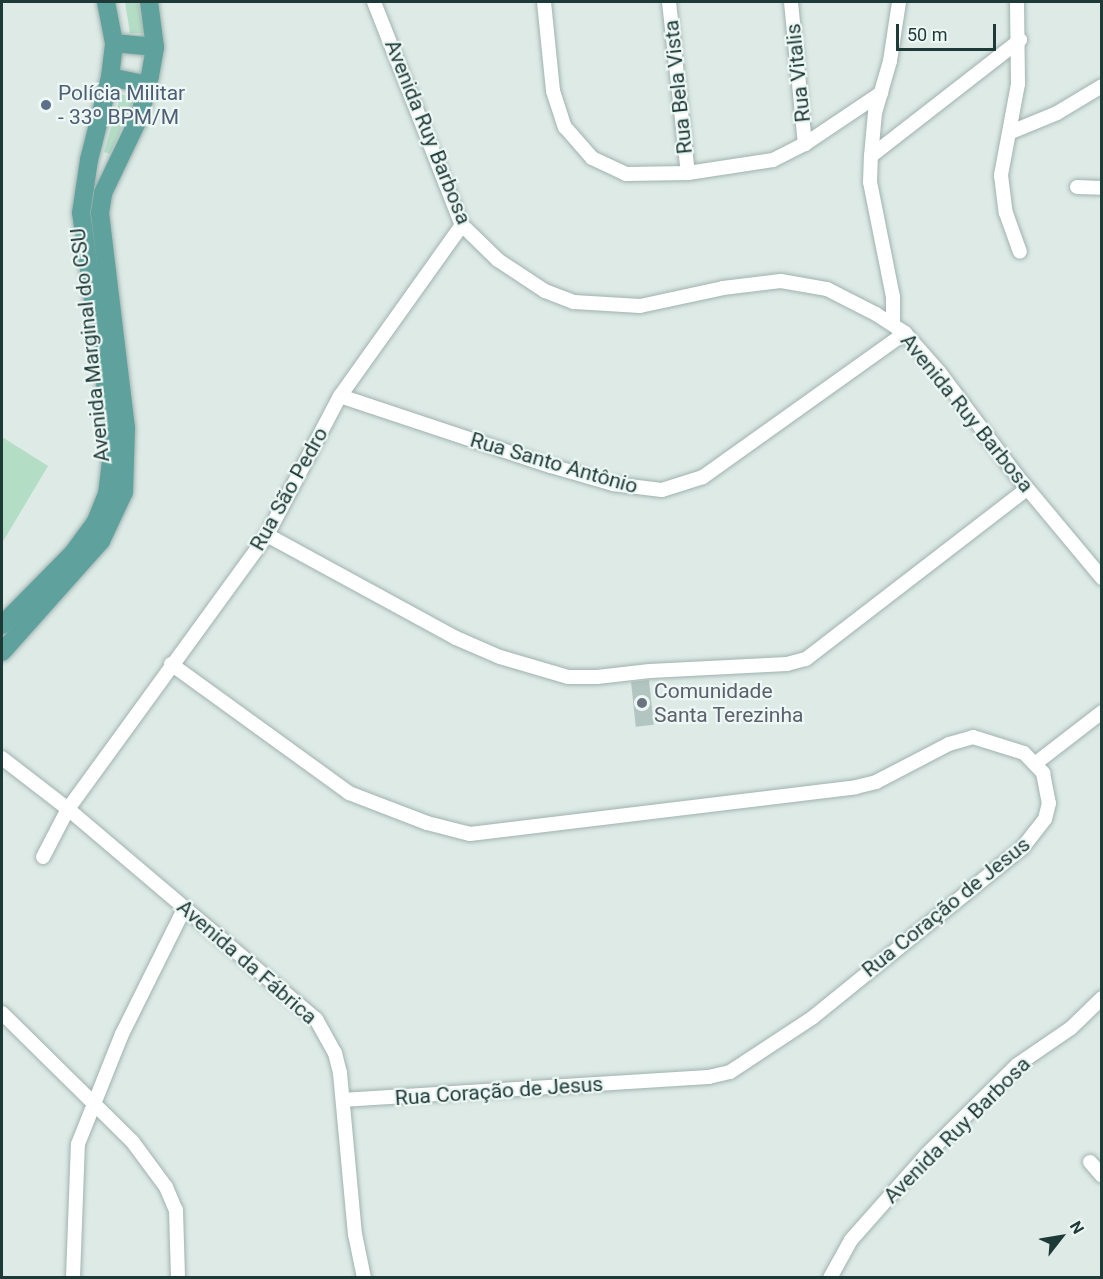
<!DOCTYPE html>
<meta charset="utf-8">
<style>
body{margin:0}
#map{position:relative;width:1103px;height:1279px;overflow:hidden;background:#ddeae6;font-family:Roboto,sans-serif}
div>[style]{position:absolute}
.green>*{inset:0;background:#b4ddc6}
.building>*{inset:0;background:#b2c5c0;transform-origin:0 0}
.roads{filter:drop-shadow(0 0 2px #a0b2ae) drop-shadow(0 0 2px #a0b2ae)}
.minor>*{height:14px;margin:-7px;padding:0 7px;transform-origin:7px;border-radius:7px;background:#fff}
.major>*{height:18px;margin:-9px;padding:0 9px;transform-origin:9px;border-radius:9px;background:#5fa29d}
.dots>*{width:16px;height:16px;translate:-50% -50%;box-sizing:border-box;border:3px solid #edf7f4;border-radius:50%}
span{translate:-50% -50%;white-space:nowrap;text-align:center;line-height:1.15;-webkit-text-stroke:4.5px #edf7f4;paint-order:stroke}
.street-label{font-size:21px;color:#1e3a37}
.service-label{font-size:21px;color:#4e5e75}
.left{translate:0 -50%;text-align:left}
.worship-label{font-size:21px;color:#5b616d}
.frame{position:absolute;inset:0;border:3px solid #1e3a37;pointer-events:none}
.north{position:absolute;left:1031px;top:1207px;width:60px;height:60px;-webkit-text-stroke:4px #edf7f4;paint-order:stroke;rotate:59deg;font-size:16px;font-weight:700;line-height:24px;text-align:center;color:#1e3a37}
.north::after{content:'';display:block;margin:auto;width:21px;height:27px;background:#1e3a37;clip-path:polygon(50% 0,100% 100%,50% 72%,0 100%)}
.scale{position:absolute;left:896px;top:24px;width:100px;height:27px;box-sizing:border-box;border:3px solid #1e3a37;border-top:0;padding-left:8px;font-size:18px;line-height:21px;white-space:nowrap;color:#1e3a37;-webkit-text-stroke:4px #edf7f4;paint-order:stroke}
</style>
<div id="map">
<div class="green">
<div style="clip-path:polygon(125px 2px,138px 2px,144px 33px,130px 33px)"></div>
<div style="clip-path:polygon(121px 94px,135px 98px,110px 154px,104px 152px)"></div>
<div style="clip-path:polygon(2px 437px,48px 466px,2px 543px)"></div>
</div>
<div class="building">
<div style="left:649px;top:680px;width:45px;height:18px;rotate:84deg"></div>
</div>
<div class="roads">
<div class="minor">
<div style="left:374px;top:2px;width:240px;rotate:68.5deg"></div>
<div style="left:462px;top:225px;width:50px;rotate:44.2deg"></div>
<div style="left:498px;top:260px;width:56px;rotate:33.4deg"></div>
<div style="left:545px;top:291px;width:31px;rotate:21deg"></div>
<div style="left:574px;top:302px;width:66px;rotate:3.5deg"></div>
<div style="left:640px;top:306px;width:85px;rotate:-12.2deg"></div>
<div style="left:723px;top:288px;width:58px;rotate:-6.9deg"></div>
<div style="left:781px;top:281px;width:47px;rotate:9.9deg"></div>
<div style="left:827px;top:289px;width:55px;rotate:27deg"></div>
<div style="left:876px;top:314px;width:35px;rotate:33deg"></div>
<div style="left:905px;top:333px;width:53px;rotate:48.8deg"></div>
<div style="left:940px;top:373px;width:129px;rotate:53.2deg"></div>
<div style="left:1017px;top:476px;width:133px;rotate:50.2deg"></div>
<div style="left:544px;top:2px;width:89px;rotate:84.2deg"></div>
<div style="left:553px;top:91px;width:38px;rotate:72deg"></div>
<div style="left:565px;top:127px;width:41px;rotate:48.9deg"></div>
<div style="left:592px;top:158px;width:38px;rotate:25deg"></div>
<div style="left:626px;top:174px;width:62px;rotate:-0.9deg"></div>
<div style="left:688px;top:173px;width:86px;rotate:-8.7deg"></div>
<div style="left:773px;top:160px;width:36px;rotate:-27deg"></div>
<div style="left:805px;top:144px;width:92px;rotate:-33.9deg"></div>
<div style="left:669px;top:2px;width:172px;rotate:83.7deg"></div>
<div style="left:791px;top:2px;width:143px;rotate:84.4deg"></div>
<div style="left:1017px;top:2px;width:82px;rotate:89.3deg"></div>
<div style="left:1018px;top:84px;width:93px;rotate:100.6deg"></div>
<div style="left:1001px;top:175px;width:38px;rotate:83deg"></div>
<div style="left:1006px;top:213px;width:41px;rotate:70.3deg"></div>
<div style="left:1011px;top:132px;width:50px;rotate:-22.4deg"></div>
<div style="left:1057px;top:113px;width:52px;rotate:-31deg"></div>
<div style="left:871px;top:156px;width:189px;rotate:-37.9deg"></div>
<div style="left:1077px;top:187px;width:25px;rotate:2deg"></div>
<div style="left:893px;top:323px;width:26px;rotate:-90deg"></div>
<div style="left:893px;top:297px;width:117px;rotate:-101.3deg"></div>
<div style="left:870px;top:182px;width:26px;rotate:-88deg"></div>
<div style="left:871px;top:156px;width:43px;rotate:-84.7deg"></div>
<div style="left:875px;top:113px;width:54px;rotate:-73.9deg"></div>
<div style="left:890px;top:61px;width:60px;rotate:-81.3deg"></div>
<div style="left:340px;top:396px;width:222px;rotate:18.4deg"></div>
<div style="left:551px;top:466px;width:65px;rotate:16.2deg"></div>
<div style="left:613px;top:484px;width:49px;rotate:7deg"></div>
<div style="left:662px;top:490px;width:43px;rotate:-17.6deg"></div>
<div style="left:703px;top:477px;width:248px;rotate:-35.5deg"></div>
<div style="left:267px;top:535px;width:215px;rotate:28.6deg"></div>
<div style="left:456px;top:638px;width:48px;rotate:23.4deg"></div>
<div style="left:500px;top:657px;width:71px;rotate:16.4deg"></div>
<div style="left:568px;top:677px;width:29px"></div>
<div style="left:597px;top:677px;width:53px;rotate:-6.5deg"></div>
<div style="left:650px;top:671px;width:137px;rotate:-2.9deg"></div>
<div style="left:787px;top:664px;width:20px;rotate:-15deg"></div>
<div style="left:806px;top:659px;width:279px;rotate:-37.6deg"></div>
<div style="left:171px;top:664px;width:220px;rotate:35.9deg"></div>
<div style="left:349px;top:793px;width:84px;rotate:21deg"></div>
<div style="left:427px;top:823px;width:44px;rotate:14.3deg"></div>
<div style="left:470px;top:834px;width:389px;rotate:-6.9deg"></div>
<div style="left:856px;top:787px;width:21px;rotate:-14deg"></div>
<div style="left:876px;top:782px;width:82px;rotate:-27.5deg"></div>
<div style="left:949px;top:744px;width:25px;rotate:-16deg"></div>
<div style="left:973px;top:737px;width:53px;rotate:17.4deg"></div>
<div style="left:1024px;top:753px;width:28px;rotate:46deg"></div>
<div style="left:1043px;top:773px;width:31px;rotate:79deg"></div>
<div style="left:1049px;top:803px;width:16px;rotate:104deg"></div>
<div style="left:1045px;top:819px;width:37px;rotate:128deg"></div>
<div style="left:1022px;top:848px;width:270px;rotate:141deg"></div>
<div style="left:812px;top:1018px;width:98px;rotate:146.6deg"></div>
<div style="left:730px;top:1072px;width:22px;rotate:167deg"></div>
<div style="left:709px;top:1077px;width:365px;rotate:176.4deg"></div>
<div style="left:2px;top:758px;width:83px;rotate:37.7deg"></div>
<div style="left:68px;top:809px;width:325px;rotate:40.3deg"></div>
<div style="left:316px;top:1019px;width:39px;rotate:61deg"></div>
<div style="left:335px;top:1053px;width:21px;rotate:76deg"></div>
<div style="left:340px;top:1073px;width:162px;rotate:84.7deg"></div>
<div style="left:355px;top:1234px;width:45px;rotate:78.4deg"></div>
<div style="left:1036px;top:763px;width:83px;rotate:-37.7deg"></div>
<div style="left:43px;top:857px;width:54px;rotate:-62.5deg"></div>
<div style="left:68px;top:809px;width:339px;rotate:-54deg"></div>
<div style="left:267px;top:535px;width:157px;rotate:-62.3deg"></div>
<div style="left:340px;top:396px;width:210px;rotate:-54.5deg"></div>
<div style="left:2px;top:1013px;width:182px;rotate:44.6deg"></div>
<div style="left:132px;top:1141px;width:57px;rotate:53.5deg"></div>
<div style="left:166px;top:1187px;width:25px;rotate:67deg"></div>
<div style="left:176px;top:1210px;width:68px;rotate:88.3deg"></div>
<div style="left:1090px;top:1162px;width:18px;rotate:49deg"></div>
<div style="left:73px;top:1278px;width:134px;rotate:-87.9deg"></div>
<div style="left:78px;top:1144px;width:118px;rotate:-68.2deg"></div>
<div style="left:122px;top:1034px;width:140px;rotate:-63.6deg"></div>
<div style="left:830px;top:1278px;width:43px;rotate:-61.1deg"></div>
<div style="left:851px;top:1240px;width:115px;rotate:-48.5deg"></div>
<div style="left:927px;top:1154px;width:127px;rotate:-44.7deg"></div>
<div style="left:1017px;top:1065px;width:65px;rotate:-34.4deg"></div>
<div style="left:1071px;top:1028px;width:43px;rotate:-44.1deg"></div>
</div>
<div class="major">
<div style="left:114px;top:43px;width:41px;rotate:5.6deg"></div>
<div style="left:110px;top:77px;width:39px;rotate:12deg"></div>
<div style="left:2px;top:625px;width:101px;rotate:-45.4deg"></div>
<div style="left:73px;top:553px;width:39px;rotate:-54deg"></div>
<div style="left:96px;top:521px;width:29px;rotate:-68deg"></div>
<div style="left:107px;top:494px;width:31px;rotate:-83deg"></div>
<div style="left:111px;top:463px;width:66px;rotate:-93.5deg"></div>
<div style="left:107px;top:397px;width:186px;rotate:-98deg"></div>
<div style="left:81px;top:213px;width:54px;rotate:-81.4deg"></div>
<div style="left:89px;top:160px;width:86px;rotate:-75.8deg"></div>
<div style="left:110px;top:77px;width:34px;rotate:-83deg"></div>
<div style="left:114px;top:43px;width:42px;rotate:-101deg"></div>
<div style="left:2px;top:652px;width:149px;rotate:-48.3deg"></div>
<div style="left:101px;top:541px;width:54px;rotate:-64.9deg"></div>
<div style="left:124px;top:492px;width:64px;rotate:-88.2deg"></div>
<div style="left:126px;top:428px;width:217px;rotate:-96.9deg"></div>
<div style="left:100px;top:213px;width:20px;rotate:-81deg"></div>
<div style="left:103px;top:193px;width:83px;rotate:-64.4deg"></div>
<div style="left:139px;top:118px;width:43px;rotate:-75.3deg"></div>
<div style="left:150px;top:76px;width:29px;rotate:-80deg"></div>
<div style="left:155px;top:47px;width:45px;rotate:-97.6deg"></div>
</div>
</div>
<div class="dots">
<div style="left:46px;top:105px;background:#5c6f8a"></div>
<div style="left:642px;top:703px;background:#6b7280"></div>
</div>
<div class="street-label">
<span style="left:798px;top:73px;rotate:-96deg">Rua Vitalis</span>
<span style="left:678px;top:87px;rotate:-96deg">Rua Bela Vista</span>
<span style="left:428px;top:132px;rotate:68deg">Avenida Ruy Barbosa</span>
<span style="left:90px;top:345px;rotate:-96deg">Avenida Marginal do CSU</span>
<span style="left:967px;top:413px;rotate:51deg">Avenida Ruy Barbosa</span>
<span style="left:554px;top:463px;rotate:16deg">Rua Santo Antônio</span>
<span style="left:289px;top:489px;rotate:-61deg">Rua São Pedro</span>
<span style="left:946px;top:907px;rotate:-39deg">Rua Coração de Jesus</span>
<span style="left:247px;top:962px;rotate:41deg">Avenida da Fábrica</span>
<span style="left:499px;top:1091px;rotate:-4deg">Rua Coração de Jesus</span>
<span style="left:957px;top:1130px;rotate:-45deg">Avenida Ruy Barbosa</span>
</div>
<div class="service-label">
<span class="left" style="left:58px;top:105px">Polícia Militar<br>- 33º BPM/M</span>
</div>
<div class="worship-label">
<span class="left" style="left:654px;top:703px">Comunidade<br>Santa Terezinha</span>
</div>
<div class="frame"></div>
<div class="north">N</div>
<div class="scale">50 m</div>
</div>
